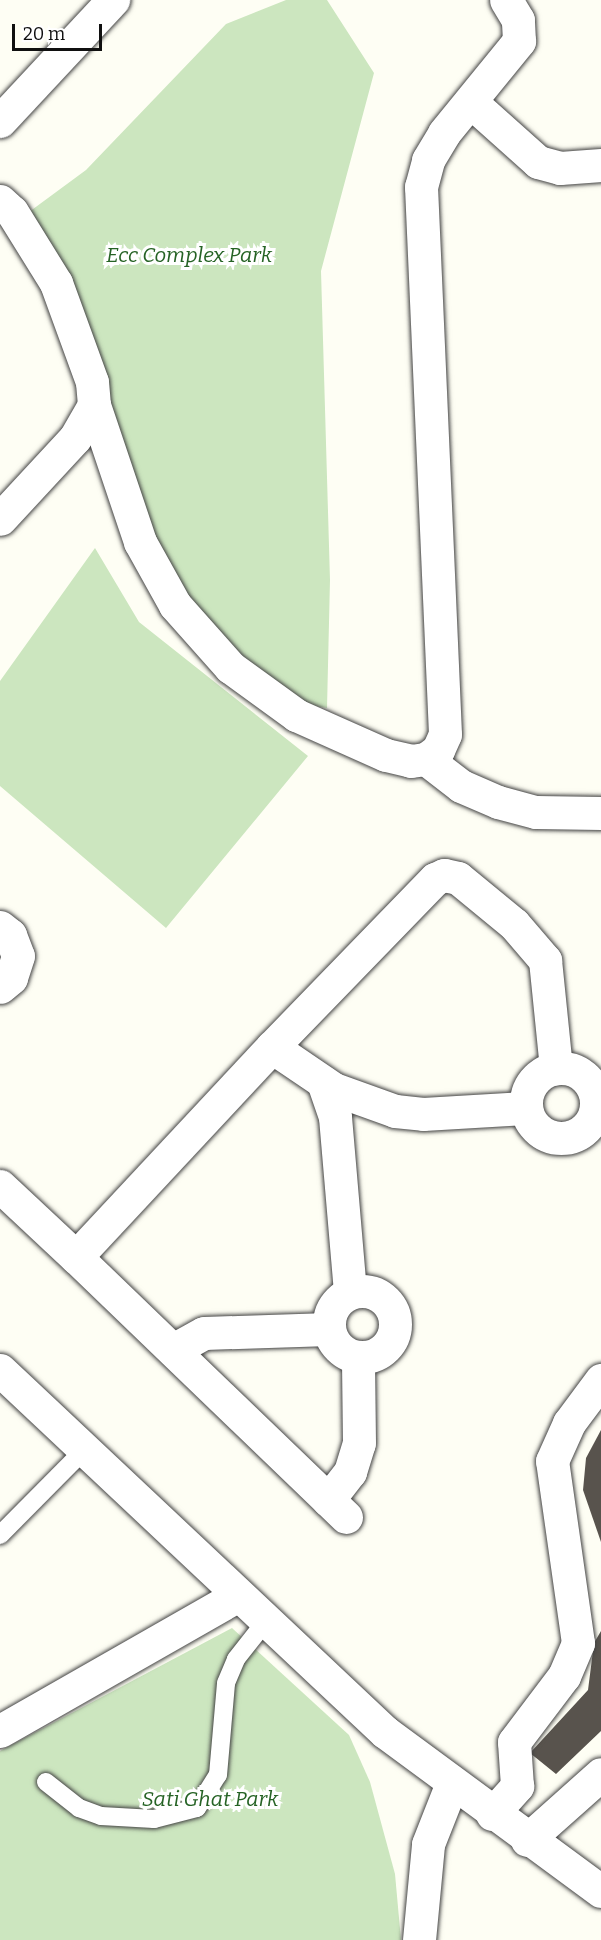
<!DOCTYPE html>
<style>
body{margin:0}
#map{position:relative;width:601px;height:1940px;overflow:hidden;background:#fefef4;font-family:Bitter,serif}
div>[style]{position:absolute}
.green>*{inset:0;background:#cce6bf}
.building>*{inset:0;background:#58534d}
.roads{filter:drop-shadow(0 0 2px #434343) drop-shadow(0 0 2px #434343)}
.lane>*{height:18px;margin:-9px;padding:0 9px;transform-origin:9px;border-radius:9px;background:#fff}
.street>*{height:33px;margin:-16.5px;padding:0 16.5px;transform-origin:16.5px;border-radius:16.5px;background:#fff}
.street>.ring{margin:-16.5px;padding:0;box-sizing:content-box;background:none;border:33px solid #fff;border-radius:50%}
span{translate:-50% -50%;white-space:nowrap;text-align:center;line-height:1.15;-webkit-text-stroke:6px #fff;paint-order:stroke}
.park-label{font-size:21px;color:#266325;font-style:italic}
.scale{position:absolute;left:12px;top:24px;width:90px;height:27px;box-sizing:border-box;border:3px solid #101010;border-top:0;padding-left:8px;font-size:18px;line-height:21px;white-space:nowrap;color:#101010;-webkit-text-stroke:4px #fff;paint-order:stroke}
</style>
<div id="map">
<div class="green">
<div style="clip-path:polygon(286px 0,327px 0,374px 73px,321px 271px,330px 580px,327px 708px,294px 703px,191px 628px,29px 212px,86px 170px,226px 24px)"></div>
<div style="clip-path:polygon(95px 548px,139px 622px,308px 756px,166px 928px,0 786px,0 681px)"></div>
<div style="clip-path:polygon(232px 1628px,349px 1735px,370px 1782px,395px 1874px,401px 1940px,0 1940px,0 1751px)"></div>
</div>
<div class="building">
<div style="clip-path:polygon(601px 1430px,601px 1542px,583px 1490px,586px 1458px)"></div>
<div style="clip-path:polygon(601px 1631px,601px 1731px,556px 1774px,530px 1753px,588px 1690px,594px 1643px)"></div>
</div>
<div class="roads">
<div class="lane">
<div style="left:0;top:1535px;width:120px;rotate:-45.3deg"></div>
<div style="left:46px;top:1782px;width:42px;rotate:38.2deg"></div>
<div style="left:79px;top:1808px;width:23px;rotate:20deg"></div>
<div style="left:101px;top:1816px;width:53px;rotate:3.2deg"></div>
<div style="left:154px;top:1819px;width:44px;rotate:-14.3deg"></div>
<div style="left:197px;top:1808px;width:39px;rotate:-58deg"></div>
<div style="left:218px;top:1775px;width:92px;rotate:-85deg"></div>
<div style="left:226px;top:1683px;width:26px;rotate:-67deg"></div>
<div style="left:236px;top:1659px;width:48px;rotate:-51.7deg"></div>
</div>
<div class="street">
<div style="left:471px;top:102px;width:90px;rotate:41.8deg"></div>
<div style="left:538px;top:162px;width:23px;rotate:15deg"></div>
<div style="left:560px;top:168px;width:41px;rotate:-4.2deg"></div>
<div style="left:0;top:121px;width:166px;rotate:-47deg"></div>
<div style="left:0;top:201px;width:16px;rotate:43deg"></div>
<div style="left:12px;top:212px;width:84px;rotate:58.2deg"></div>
<div style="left:56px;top:283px;width:105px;rotate:70deg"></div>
<div style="left:92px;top:382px;width:23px;rotate:85deg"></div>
<div style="left:94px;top:405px;width:38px;rotate:120deg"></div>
<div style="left:75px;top:438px;width:110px;rotate:132.8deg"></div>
<div style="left:94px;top:405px;width:145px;rotate:71.4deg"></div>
<div style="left:140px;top:542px;width:72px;rotate:60.9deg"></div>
<div style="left:175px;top:605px;width:83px;rotate:48.4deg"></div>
<div style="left:230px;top:667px;width:82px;rotate:36deg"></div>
<div style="left:296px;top:715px;width:98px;rotate:24deg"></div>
<div style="left:386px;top:755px;width:26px;rotate:13deg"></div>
<div style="left:411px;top:761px;width:15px;rotate:-8deg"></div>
<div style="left:426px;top:759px;width:15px;rotate:-37deg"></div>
<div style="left:438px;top:750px;width:17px;rotate:-66deg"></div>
<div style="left:445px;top:734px;width:548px;rotate:-92.51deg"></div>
<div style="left:421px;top:187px;width:28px;rotate:-75deg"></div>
<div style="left:428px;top:160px;width:31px;rotate:-59deg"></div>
<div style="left:444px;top:133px;width:119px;rotate:-50.8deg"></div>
<div style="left:519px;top:41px;width:21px;rotate:-93deg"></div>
<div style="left:518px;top:20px;width:23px;rotate:-121deg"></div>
<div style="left:426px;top:759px;width:44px;rotate:37.6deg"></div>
<div style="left:461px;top:786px;width:40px;rotate:23.4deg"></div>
<div style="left:498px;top:802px;width:39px;rotate:15deg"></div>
<div style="left:536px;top:812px;width:65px;rotate:0.9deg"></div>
<div style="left:0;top:927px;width:13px;rotate:39deg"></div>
<div style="left:10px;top:935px;width:22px;rotate:69deg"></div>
<div style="left:18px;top:956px;width:23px;rotate:108deg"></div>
<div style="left:11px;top:978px;width:14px;rotate:141deg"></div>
<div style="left:272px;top:1047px;width:75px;rotate:34.1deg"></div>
<div style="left:334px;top:1089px;width:65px;rotate:19.8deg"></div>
<div style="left:395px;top:1111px;width:28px;rotate:6deg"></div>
<div style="left:423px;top:1114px;width:102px;rotate:-3.4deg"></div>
<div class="ring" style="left:526px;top:1068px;width:37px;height:37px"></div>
<div style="left:323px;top:1082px;width:37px;rotate:71deg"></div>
<div style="left:335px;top:1117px;width:176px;rotate:85.1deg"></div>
<div style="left:0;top:1186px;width:104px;rotate:43.1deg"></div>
<div class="ring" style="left:329px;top:1291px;width:33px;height:33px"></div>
<div style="left:173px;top:1350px;width:35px;rotate:-29deg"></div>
<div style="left:204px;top:1333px;width:125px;rotate:-1.8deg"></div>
<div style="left:0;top:1370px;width:528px;rotate:43.24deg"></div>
<div style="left:385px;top:1732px;width:268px;rotate:36.4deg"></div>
<div style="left:328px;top:1500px;width:36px;rotate:-52deg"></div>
<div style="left:350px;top:1472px;width:30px;rotate:-73deg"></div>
<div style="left:359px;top:1443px;width:86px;rotate:-90.7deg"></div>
<div style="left:346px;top:1517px;width:375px;rotate:-136.1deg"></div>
<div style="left:76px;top:1257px;width:287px;rotate:-47deg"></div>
<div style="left:272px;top:1047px;width:234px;rotate:-45.9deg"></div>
<div style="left:435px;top:879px;width:10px;rotate:-24deg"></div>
<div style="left:444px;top:875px;width:14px;rotate:12deg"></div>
<div style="left:458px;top:878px;width:72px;rotate:39.4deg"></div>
<div style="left:514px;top:924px;width:48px;rotate:49.3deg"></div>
<div style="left:545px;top:960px;width:109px;rotate:84.2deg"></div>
<div style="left:0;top:1731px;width:274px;rotate:-29.7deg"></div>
<div style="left:492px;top:1814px;width:38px;rotate:-48deg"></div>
<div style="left:517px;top:1786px;width:44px;rotate:-93.9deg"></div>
<div style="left:514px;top:1742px;width:83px;rotate:-52.9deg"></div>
<div style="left:564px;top:1676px;width:36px;rotate:-67deg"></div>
<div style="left:578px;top:1643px;width:184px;rotate:-98.1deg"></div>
<div style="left:552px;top:1461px;width:42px;rotate:-65.9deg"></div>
<div style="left:569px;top:1423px;width:54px;rotate:-53.3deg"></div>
<div style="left:527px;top:1840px;width:99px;rotate:-41.7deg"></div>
<div style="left:419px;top:1940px;width:96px;rotate:-84.6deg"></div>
<div style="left:428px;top:1844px;width:66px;rotate:-68.5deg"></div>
</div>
</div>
<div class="park-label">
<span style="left:189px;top:255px">Ecc Complex Park</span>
<span style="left:210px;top:1799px">Sati Ghat Park</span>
</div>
<div class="scale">20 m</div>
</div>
